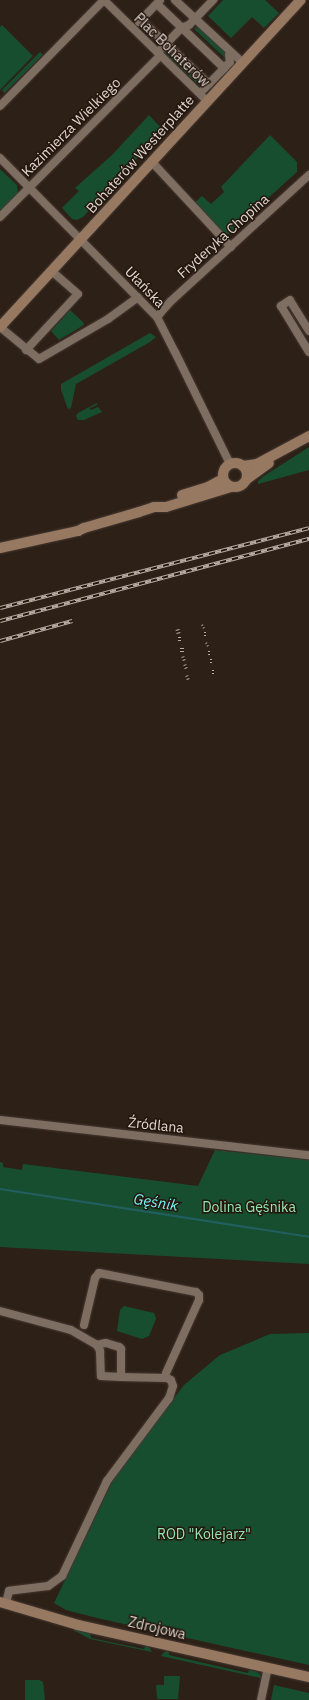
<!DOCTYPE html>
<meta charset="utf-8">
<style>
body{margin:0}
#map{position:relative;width:309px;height:1700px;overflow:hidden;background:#2d2016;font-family:"IBM Plex Sans",sans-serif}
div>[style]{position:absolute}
.green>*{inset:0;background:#184e30;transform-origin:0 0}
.stream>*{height:2px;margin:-1px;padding:0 1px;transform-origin:1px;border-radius:1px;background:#225f61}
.roads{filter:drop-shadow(0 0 1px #463a34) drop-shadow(0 0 1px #463a34)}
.street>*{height:8px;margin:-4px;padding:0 4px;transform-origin:4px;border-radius:4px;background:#7e6e62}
.secondary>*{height:10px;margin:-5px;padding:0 5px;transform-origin:5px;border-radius:5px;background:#977860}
.secondary>.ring{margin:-5px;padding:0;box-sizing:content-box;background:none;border:10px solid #977860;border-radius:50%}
.rail>*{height:3.5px;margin-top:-1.75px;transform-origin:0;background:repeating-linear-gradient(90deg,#23160d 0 6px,#b8ada6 0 12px);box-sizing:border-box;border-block:1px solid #b8ada6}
span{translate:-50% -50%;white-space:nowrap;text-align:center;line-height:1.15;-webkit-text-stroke:3px #23160d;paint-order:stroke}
.street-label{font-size:14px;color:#e0d6d0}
.park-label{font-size:14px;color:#96e6b3}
.water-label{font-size:15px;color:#79f0f3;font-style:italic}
</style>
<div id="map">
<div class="green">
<div style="clip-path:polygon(223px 0,265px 0,279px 13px,264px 28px,252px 17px,231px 38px,208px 16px)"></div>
<div style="clip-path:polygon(2px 25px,33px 56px,0 90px,0 27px)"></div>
<div style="clip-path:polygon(198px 26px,228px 53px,226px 59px,194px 29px)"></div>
<div style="clip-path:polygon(164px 46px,205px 85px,202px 88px,161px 50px)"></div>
<div style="left:40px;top:52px;width:4px;height:54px;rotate:45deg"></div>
<div style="clip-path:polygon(149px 115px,163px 130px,83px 217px,77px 220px,72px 219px,62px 208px,79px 191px,75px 188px,112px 155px)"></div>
<div style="clip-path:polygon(270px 135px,297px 162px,297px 172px,225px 237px,193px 204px,202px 196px,211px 204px,224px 192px,221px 187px)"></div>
<div style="clip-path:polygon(0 169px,17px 185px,18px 194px,0 212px)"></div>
<div style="clip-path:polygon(70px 310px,83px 322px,84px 325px,59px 340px,51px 331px)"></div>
<div style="clip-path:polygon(150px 333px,156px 337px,150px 342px,76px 384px,71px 408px,68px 409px,61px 390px,61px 384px)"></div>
<div style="clip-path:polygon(97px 403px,97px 405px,90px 408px,91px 410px,98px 407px,102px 412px,84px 420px,78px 420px,76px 416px,78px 413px)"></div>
<div style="clip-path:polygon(309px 447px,309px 470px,258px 484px,258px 481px,264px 476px)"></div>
<div style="clip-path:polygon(215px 1150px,309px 1160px,309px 1264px,0 1247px,0 1162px,3px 1163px,3px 1167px,22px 1170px,23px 1164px,198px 1186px)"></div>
<div style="clip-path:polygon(124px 1306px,154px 1313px,156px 1319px,149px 1336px,142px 1339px,117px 1331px,120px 1310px)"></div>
<div style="clip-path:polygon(309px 1333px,309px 1665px,97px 1618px,66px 1610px,54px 1603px,113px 1480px,184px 1385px,220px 1355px,270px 1334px)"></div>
<div style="clip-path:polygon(75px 1628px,90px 1632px,91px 1638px,144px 1649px,145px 1646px,149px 1647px,152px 1652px,90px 1639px,73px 1630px)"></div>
<div style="clip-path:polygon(167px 1651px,169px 1653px,169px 1655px,248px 1673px,249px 1670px,255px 1671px,260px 1674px,261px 1678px,161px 1656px,163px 1653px)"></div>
<div style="clip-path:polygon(164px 1676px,180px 1676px,178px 1699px,157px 1699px,156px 1685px,164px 1685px)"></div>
<div style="clip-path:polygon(25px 1680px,39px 1680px,43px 1682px,45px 1700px,25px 1700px)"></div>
<div style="clip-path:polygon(274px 1685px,309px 1693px,309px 1700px,271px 1700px)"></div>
</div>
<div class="stream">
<div style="left:0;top:1189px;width:313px;rotate:8.8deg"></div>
</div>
<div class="roads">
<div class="street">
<div style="left:104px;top:0;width:144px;rotate:44.4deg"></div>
<div style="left:175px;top:0;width:93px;rotate:42.8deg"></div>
<div style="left:157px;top:4px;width:93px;rotate:43.7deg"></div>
<div style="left:141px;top:20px;width:93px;rotate:43.3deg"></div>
<div style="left:139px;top:22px;width:30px;rotate:-46deg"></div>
<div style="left:161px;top:49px;width:29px;rotate:-46deg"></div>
<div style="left:181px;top:28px;width:9px;rotate:-21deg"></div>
<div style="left:189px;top:25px;width:35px;rotate:-46deg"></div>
<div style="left:204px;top:89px;width:37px;rotate:-46deg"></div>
<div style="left:230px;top:62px;width:7px;rotate:-98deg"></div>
<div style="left:0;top:106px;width:147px;rotate:-45.6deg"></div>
<div style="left:0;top:158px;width:223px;rotate:45.4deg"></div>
<div style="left:157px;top:317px;width:39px;rotate:63deg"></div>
<div style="left:175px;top:352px;width:125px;rotate:63.8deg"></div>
<div style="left:152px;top:162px;width:116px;rotate:47.1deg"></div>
<div style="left:0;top:217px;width:227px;rotate:-45.2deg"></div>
<div style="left:157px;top:317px;width:21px;rotate:-49deg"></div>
<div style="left:171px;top:301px;width:187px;rotate:-42.4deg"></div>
<div style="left:0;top:327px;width:50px;rotate:39.4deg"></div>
<div style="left:39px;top:359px;width:80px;rotate:-30.1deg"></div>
<div style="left:108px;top:319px;width:37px;rotate:-36deg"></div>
<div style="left:309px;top:331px;width:36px;rotate:-122deg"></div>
<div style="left:290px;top:300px;width:11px;rotate:146deg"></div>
<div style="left:281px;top:306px;width:54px;rotate:58.7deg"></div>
<div style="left:26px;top:350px;width:76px;rotate:-47.1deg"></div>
<div style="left:78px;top:294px;width:35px;rotate:-139deg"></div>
<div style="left:0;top:1120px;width:311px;rotate:6.5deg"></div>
<div style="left:0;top:1311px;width:73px;rotate:15deg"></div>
<div style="left:71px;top:1330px;width:30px;rotate:30deg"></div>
<div style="left:97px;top:1345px;width:9px;rotate:-13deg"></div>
<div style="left:106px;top:1343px;width:14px;rotate:17deg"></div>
<div style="left:119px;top:1347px;width:3px;rotate:45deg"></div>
<div style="left:121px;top:1349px;width:28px;rotate:90deg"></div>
<div style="left:121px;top:1377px;width:46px;rotate:1.2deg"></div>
<div style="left:167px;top:1378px;width:4px;rotate:27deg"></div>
<div style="left:171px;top:1380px;width:6px;rotate:72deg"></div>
<div style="left:173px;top:1386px;width:13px;rotate:108deg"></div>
<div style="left:169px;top:1398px;width:104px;rotate:126.8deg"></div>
<div style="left:107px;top:1481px;width:105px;rotate:115.3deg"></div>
<div style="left:62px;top:1576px;width:17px;rotate:144deg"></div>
<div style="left:48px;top:1586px;width:39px;rotate:173deg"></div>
<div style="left:9px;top:1591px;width:12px;rotate:104deg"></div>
<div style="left:84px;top:1325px;width:48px;rotate:-76.8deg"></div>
<div style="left:95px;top:1278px;width:6px;rotate:-51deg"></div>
<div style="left:99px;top:1273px;width:99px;rotate:11.1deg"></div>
<div style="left:196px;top:1292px;width:4px;rotate:45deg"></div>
<div style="left:199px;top:1295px;width:5px;rotate:90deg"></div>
<div style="left:199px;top:1300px;width:80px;rotate:114.3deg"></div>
<div style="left:97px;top:1345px;width:7px;rotate:63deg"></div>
<div style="left:100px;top:1351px;width:25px;rotate:88deg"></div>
<div style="left:101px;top:1376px;width:20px;rotate:3deg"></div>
<div style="left:261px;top:1700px;width:33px;rotate:-78deg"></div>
</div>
<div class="secondary">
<div style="left:0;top:327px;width:444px;rotate:-47.4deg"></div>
<div class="ring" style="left:223px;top:463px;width:14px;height:14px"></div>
<div style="left:243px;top:466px;width:14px;rotate:-8deg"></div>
<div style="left:257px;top:464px;width:59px;rotate:-28.3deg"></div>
<div style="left:247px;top:479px;width:27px;rotate:-36deg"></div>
<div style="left:182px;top:495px;width:27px;rotate:-17deg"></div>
<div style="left:208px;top:487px;width:17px;rotate:-28deg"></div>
<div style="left:0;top:548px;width:80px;rotate:-12.3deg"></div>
<div style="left:78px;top:531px;width:7px;rotate:-27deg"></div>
<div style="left:84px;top:528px;width:57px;rotate:-16.2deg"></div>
<div style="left:139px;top:512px;width:16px;rotate:-18deg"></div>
<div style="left:154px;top:507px;width:12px"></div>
<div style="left:166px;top:507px;width:68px;rotate:-17.1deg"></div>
<div style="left:0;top:1602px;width:81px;rotate:16.4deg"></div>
<div style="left:78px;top:1625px;width:237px;rotate:12.7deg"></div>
</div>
</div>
<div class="rail">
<div style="left:0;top:608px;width:319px;rotate:-14.5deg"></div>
<div style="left:0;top:621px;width:320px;rotate:-14.9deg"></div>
<div style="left:202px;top:627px;width:2px;rotate:-27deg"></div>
<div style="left:176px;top:632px;width:4px;rotate:-14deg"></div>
<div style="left:204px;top:634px;width:2px"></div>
<div style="left:178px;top:639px;width:3px"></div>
<div style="left:0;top:641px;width:75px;rotate:-15.5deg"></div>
<div style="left:206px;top:645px;width:2px;rotate:-27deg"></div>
<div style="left:180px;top:650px;width:4px"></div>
<div style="left:208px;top:653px;width:2px"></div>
<div style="left:182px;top:659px;width:3px;rotate:-18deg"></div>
<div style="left:210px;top:661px;width:2px"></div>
<div style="left:184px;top:667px;width:3px;rotate:-18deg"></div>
<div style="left:212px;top:672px;width:2px"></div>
<div style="left:186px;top:678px;width:3px;rotate:-18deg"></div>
</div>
<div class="street-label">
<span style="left:172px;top:50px;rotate:44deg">Plac Bohaterów</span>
<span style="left:71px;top:127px;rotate:-45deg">Kazimierza Wielkiego</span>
<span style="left:140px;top:154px;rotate:-48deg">Bohaterów Westerplatte</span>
<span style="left:223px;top:236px;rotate:-42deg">Fryderyka Chopina</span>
<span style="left:145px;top:287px;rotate:46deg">Ułańska</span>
<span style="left:156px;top:1125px;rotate:6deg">Źródlana</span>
<span style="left:157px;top:1628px;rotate:13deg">Zdrojowa</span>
</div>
<div class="park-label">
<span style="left:249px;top:1207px">Dolina Gęśnika</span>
<span style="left:204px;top:1534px">ROD "Kolejarz"</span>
</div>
<div class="water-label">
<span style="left:156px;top:1202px;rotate:9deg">Gęśnik</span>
</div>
</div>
